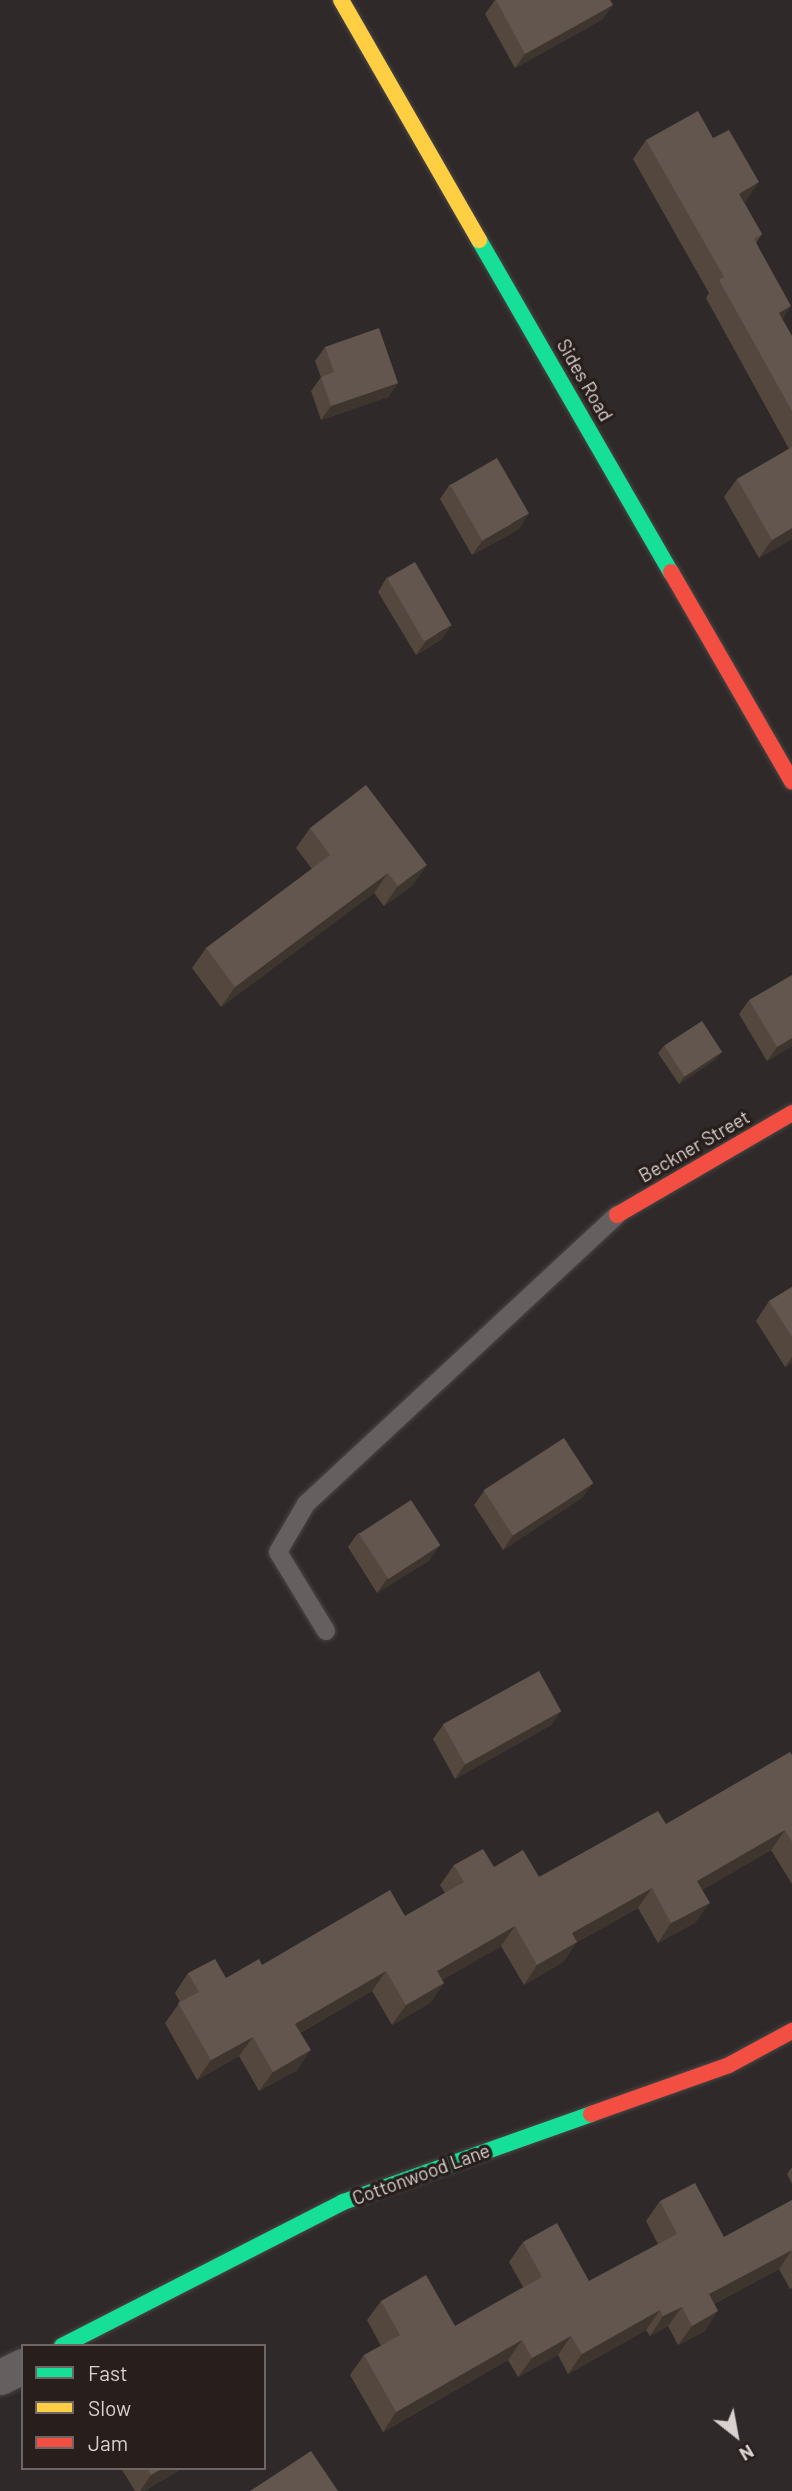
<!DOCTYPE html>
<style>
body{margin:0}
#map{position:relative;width:792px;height:2491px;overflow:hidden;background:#2f2a29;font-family:Barlow,sans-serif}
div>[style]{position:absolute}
.roads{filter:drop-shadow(0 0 2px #494544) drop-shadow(0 0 2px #494544)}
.lane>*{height:18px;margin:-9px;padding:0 9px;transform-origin:9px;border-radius:9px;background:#65605f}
.street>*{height:35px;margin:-17.5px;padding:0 17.5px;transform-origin:17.5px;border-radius:17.5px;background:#65605f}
.fast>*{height:16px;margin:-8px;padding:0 8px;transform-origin:8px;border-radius:8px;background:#16e098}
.slow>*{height:16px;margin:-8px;padding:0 8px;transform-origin:8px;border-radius:8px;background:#ffcf43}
.jam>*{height:16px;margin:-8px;padding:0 8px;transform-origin:8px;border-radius:8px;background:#f24e42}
.wall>*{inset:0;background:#54473e}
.shaded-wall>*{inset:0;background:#3f352f}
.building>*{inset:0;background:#62564e;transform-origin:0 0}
span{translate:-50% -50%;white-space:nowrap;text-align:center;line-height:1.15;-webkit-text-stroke:7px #281f1c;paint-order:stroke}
.street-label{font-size:19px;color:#d8d1cf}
.legend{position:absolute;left:21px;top:2344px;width:245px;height:126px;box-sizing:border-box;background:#281f1c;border:2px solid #6e6664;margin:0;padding:9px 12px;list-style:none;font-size:21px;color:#d8d1cf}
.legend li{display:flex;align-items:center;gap:14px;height:35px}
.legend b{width:35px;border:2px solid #6e6664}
.north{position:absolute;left:701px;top:2400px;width:70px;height:70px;-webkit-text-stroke:5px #281f1c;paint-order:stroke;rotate:149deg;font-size:19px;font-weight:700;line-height:28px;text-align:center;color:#d8d1cf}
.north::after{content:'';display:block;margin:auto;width:24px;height:32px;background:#d8d1cf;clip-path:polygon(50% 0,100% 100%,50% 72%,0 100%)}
</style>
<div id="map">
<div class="roads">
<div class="lane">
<div style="left:326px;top:1631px;width:92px;rotate:-121.3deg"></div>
<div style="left:278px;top:1552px;width:56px;rotate:-59.7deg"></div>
<div style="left:306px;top:1504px;width:425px;rotate:-42.9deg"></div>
</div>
<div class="street">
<div style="left:0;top:2377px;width:25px;rotate:-26deg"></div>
</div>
<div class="fast">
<div style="left:479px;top:240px;width:384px;rotate:60deg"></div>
<div style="left:62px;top:2346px;width:316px;rotate:-27.1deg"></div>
<div style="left:343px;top:2202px;width:263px;rotate:-19.5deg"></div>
</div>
<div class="slow">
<div style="left:341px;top:0;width:277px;rotate:60.1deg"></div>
</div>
<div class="jam">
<div style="left:671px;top:572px;width:242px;rotate:60deg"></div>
<div style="left:617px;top:1215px;width:203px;rotate:-30.2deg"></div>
<div style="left:591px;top:2114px;width:146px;rotate:-19.5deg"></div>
<div style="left:729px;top:2065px;width:72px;rotate:-28.4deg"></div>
</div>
</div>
<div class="wall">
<div style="clip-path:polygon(495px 0,610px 0,603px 19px,515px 68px,485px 14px)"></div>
<div style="clip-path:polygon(713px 138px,746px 201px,744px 202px,762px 234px,756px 243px,782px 320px,792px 336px,792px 539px,759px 558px,724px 497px,737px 479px,789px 449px,706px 298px,709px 293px,633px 159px,646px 140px)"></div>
<div style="clip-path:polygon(325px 347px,398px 383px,388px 397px,321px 420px,311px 391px,321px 377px,315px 361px)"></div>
<div style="clip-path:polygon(450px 484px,519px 529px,472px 555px,440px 499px)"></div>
<div style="clip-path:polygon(387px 577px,442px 639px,416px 655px,378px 592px)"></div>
<div style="clip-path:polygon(310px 828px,413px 885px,384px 906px,374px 893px,221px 1007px,192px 968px,206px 948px,312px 869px,296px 848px)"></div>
<div style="clip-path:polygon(749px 1000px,792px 1046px,767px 1061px,739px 1014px)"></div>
<div style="clip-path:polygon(664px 1046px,716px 1059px,679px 1084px,658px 1053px)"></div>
<div style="clip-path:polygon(792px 1287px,792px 1363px,785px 1367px,756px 1321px,769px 1301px)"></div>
<div style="clip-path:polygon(484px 1491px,583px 1497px,503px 1550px,474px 1505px)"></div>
<div style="clip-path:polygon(358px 1533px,430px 1560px,377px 1593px,348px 1547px)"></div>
<div style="clip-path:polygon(561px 1711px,551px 1725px,455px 1779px,433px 1739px,443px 1725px)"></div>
<div style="clip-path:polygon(792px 1755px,792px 1884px,771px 1850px,702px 1890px,696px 1922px,658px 1943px,638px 1908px,577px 1942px,563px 1962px,524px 1985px,501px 1946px,442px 1980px,444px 1983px,430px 2003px,392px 2025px,372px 1991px,300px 2033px,297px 2070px,259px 2091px,239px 2056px,197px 2080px,165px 2023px,180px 2002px,175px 1993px,188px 1973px,226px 1978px,405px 1916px,445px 1893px,440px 1885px,454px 1865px,494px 1867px,539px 1877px,666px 1824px)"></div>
<div style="clip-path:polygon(792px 2167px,792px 2184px,787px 2174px)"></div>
<div style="clip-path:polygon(792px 2200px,792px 2288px,790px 2289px,779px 2269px,714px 2304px,705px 2331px,678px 2345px,668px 2326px,650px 2336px,646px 2330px,568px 2374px,558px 2355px,518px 2377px,508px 2360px,383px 2432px,350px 2375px,364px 2355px,381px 2346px,367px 2320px,381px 2301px,455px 2326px,523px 2287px,509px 2262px,523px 2242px,589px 2281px,658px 2244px,646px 2221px,660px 2201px,724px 2237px)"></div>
<div style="clip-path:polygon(121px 2468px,183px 2468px,144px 2491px,135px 2491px)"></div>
</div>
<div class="shaded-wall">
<div style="clip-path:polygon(613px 5px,603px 19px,515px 68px,525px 54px)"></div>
<div style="clip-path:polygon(759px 182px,746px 201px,727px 213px,739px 194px)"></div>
<div style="clip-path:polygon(791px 306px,779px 325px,779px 313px)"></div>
<div style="clip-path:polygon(398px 383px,388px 397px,321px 420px,331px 406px)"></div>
<div style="clip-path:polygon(529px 514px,519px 529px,472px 555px,482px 541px)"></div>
<div style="clip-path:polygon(792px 528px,792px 539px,759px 558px,772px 540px)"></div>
<div style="clip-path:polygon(452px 625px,442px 639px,416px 655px,426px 641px)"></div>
<div style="clip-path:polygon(427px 865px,413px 885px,384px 906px,398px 886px)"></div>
<div style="clip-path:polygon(388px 873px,374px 893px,221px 1007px,235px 987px)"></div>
<div style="clip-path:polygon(792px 1038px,792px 1046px,767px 1061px,777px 1047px)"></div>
<div style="clip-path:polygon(722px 1052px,716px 1059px,679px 1084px,684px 1077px)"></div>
<div style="clip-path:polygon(792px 1357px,792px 1363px,785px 1367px)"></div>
<div style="clip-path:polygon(593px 1483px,583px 1497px,503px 1550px,513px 1535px)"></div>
<div style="clip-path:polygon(440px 1545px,430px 1560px,377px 1593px,387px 1579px)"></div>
<div style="clip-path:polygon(561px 1711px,551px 1725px,455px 1779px,465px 1764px)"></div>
<div style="clip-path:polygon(785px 1830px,771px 1850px,684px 1901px,697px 1881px)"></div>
<div style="clip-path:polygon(652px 1888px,638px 1908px,577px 1942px,563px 1962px,524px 1985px,537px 1965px,572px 1933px)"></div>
<div style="clip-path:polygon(710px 1903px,696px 1922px,658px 1943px,671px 1923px)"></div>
<div style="clip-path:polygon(515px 1926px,501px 1946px,423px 1991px,437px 1971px)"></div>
<div style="clip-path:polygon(386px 1971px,372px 1991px,282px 2043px,295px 2024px)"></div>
<div style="clip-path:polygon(444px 1983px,430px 2003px,392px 2025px,406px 2005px)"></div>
<div style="clip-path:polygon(253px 2037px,239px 2056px,197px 2080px,211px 2060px)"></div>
<div style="clip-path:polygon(311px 2050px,297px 2070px,259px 2091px,273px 2072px)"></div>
<div style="clip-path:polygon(792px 2250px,779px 2269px,695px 2314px,709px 2294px)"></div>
<div style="clip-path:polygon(682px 2307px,668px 2326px,650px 2336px,663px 2316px)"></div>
<div style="clip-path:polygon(660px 2310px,646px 2330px,568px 2374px,582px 2354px)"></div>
<div style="clip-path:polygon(718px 2311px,705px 2331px,678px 2345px,692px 2326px)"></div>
<div style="clip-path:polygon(571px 2336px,558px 2355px,518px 2377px,532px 2358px)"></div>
<div style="clip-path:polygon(522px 2340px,508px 2360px,383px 2432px,396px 2412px)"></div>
<div style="clip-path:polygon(163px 2468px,183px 2468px,144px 2491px,140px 2491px,151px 2475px)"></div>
</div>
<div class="building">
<div style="clip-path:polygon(496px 0,610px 0,613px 5px,525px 54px)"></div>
<div style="clip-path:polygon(698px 111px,713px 138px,729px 130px,759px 182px,739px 194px,762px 234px,754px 239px,791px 306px,779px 313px,792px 336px,792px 411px,719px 280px,724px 277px,646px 140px)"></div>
<div style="clip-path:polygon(379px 328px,398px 383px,331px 406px,321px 377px,334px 372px,325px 347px)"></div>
<div style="clip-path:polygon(792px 447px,792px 528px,772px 540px,737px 479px)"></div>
<div style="left:497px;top:458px;width:64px;height:54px;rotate:60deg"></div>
<div style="left:415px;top:562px;width:73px;height:32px;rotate:60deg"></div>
<div style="clip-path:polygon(366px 785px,427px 865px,398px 886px,388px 873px,235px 987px,206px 948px,330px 855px,310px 828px)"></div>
<div style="clip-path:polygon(792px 975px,792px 1038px,777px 1047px,749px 1000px)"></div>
<div style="left:702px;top:1021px;width:37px;height:45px;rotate:57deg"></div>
<div style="clip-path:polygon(792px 1287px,792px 1337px,769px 1301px)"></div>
<div style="left:564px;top:1438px;width:54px;height:96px;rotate:57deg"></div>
<div style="left:411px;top:1500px;width:54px;height:62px;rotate:57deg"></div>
<div style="left:539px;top:1671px;width:46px;height:110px;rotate:61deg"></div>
<div style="clip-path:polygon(790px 1752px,792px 1755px,792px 1842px,785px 1830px,697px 1881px,710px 1903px,671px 1923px,652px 1888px,572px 1933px,577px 1942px,537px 1965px,515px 1926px,437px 1971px,444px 1983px,406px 2005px,386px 1971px,295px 2024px,311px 2050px,273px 2072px,253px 2037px,211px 2060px,178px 2003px,199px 1992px,188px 1973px,215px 1959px,226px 1978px,259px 1959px,262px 1965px,390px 1890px,405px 1916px,464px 1882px,454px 1865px,483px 1849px,494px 1867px,523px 1850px,539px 1877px,658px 1811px,666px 1824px)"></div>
<div style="clip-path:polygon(695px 2183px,724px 2237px,792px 2200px,792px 2250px,709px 2294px,718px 2311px,692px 2326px,682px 2307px,663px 2316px,660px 2310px,582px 2354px,571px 2336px,532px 2358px,522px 2340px,396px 2412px,364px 2355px,400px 2335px,381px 2301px,426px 2275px,455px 2326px,542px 2277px,523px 2242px,557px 2223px,589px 2281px,677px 2234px,660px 2201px)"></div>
<div style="clip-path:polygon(311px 2451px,338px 2491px,250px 2491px)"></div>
<div style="clip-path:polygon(147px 2468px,163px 2468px,151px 2475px)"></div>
</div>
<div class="street-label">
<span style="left:585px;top:380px;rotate:60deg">Sides Road</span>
<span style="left:694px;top:1146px;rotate:-30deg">Beckner Street</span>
<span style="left:421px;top:2174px;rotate:-20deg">Cottonwood Lane</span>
</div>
<ul class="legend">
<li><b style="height:9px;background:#16e098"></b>Fast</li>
<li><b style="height:9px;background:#ffcf43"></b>Slow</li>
<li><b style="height:9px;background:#f24e42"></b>Jam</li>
</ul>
<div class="north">N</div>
</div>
